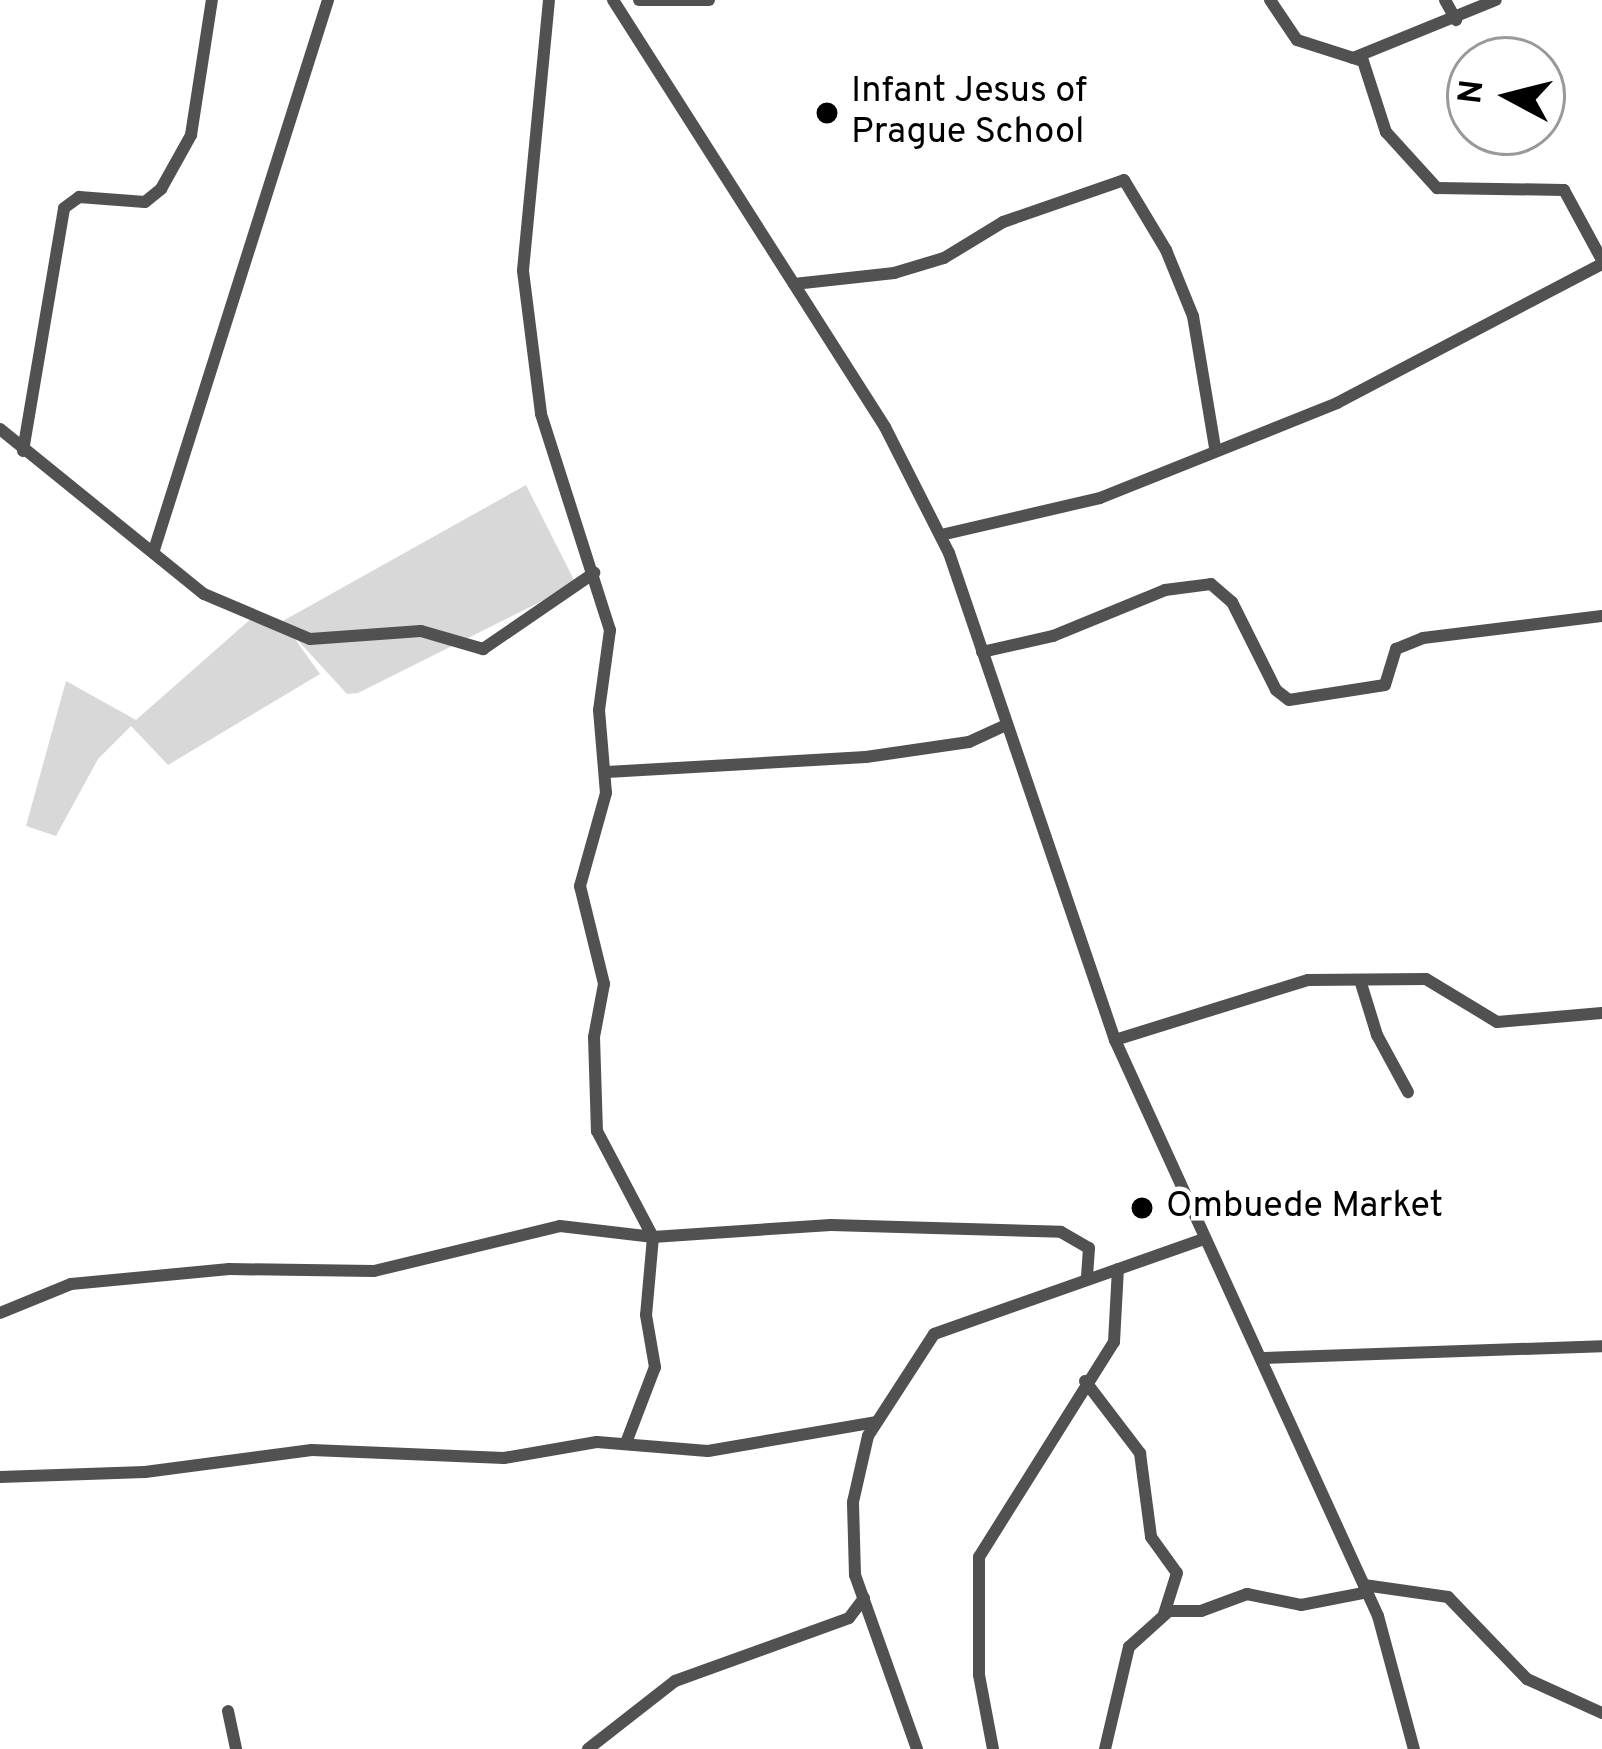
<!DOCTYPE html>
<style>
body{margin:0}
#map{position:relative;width:1602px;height:1749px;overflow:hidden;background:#fff;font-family:Overpass,sans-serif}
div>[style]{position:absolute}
.green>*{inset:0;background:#d8d8d8}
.minor>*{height:12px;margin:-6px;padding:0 6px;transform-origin:6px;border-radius:6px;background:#515151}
.dots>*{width:33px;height:33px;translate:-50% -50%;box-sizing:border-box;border:6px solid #fff;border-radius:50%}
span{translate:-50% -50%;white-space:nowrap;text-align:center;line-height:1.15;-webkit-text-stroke:9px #fff;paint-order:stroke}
.poi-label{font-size:36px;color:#000}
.left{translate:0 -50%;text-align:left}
.north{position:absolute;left:1446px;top:36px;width:120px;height:120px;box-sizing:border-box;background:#fff;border:3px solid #999;border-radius:50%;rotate:277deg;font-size:33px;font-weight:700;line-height:48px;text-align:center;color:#000}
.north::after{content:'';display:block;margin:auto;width:42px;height:54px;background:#000;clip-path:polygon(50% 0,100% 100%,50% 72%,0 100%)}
</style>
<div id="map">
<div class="green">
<div style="clip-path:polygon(526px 485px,576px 584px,358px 693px,347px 694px,281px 622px)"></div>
<div style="clip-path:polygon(253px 617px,295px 639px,320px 674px,168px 765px,131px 726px,98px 759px,56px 836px,26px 826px,66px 681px,136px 720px)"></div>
</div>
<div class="minor">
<div style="left:549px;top:0;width:272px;rotate:95.5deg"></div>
<div style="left:523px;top:271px;width:144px;rotate:82.8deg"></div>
<div style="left:541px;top:414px;width:227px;rotate:72.3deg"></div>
<div style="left:610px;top:630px;width:81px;rotate:97.8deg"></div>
<div style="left:599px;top:710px;width:83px;rotate:85.2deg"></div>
<div style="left:606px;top:793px;width:97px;rotate:105.6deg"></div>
<div style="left:580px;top:886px;width:101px;rotate:76.2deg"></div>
<div style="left:604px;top:984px;width:54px;rotate:100.7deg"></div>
<div style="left:594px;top:1037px;width:94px;rotate:88.2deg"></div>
<div style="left:597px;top:1131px;width:120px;rotate:62.2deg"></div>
<div style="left:653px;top:1237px;width:78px;rotate:95.1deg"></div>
<div style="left:646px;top:1315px;width:53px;rotate:80.2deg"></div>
<div style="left:655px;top:1367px;width:81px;rotate:110.9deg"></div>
<div style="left:613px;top:0;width:506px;rotate:57.5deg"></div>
<div style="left:885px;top:427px;width:141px;rotate:63.1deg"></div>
<div style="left:949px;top:553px;width:515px;rotate:71.18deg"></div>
<div style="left:1115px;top:1040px;width:633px;rotate:65.46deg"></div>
<div style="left:1378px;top:1616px;width:138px;rotate:74.9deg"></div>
<div style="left:639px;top:0;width:70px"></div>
<div style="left:1270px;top:0;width:48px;rotate:56deg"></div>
<div style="left:1297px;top:40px;width:69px;rotate:17.7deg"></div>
<div style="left:1363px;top:61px;width:75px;rotate:72.1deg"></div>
<div style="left:1386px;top:132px;width:76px;rotate:47.7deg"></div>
<div style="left:1437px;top:188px;width:127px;rotate:0.9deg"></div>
<div style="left:1564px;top:190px;width:80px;rotate:61.5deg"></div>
<div style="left:1445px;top:0;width:23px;rotate:61deg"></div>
<div style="left:1353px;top:58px;width:154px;rotate:-22.1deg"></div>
<div style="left:794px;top:284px;width:101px;rotate:-6.3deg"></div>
<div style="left:894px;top:273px;width:52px;rotate:-16.7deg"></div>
<div style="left:944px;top:258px;width:69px;rotate:-31.4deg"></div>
<div style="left:1003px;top:222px;width:128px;rotate:-19.1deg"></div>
<div style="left:1124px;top:180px;width:82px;rotate:59deg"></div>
<div style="left:1166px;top:250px;width:71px;rotate:67.8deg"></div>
<div style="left:1193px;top:316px;width:134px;rotate:80.5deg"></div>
<div style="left:0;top:429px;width:262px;rotate:39deg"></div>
<div style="left:204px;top:594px;width:115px;rotate:23deg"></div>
<div style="left:310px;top:639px;width:111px;rotate:-4.1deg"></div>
<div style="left:421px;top:631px;width:65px;rotate:16.2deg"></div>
<div style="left:483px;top:649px;width:135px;rotate:-34.4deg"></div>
<div style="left:23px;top:451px;width:246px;rotate:-80.4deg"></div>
<div style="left:64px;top:208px;width:19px;rotate:-36deg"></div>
<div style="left:79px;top:197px;width:66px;rotate:4.3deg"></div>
<div style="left:145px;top:202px;width:21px;rotate:-39deg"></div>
<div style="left:161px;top:189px;width:62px;rotate:-60.9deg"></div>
<div style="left:191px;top:135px;width:137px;rotate:-81.2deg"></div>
<div style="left:941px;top:535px;width:163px;rotate:-13.1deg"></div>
<div style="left:1100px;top:498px;width:255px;rotate:-21.8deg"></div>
<div style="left:1337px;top:403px;width:299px;rotate:-27.7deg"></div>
<div style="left:154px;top:550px;width:577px;rotate:-72.44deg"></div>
<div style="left:982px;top:652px;width:73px;rotate:-12.7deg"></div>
<div style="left:1053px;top:636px;width:121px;rotate:-22.3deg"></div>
<div style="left:1165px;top:590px;width:46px;rotate:-7.4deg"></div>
<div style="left:1211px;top:584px;width:28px;rotate:41deg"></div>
<div style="left:1232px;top:602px;width:98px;rotate:63.4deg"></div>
<div style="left:1276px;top:690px;width:16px;rotate:38deg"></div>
<div style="left:1289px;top:700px;width:97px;rotate:-8.9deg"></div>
<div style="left:1385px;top:685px;width:38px;rotate:-73deg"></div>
<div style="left:1396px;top:649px;width:29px;rotate:-22deg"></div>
<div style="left:1423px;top:638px;width:180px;rotate:-7deg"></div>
<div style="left:607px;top:772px;width:259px;rotate:-3.3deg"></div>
<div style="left:866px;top:757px;width:104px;rotate:-8.3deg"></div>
<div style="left:969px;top:742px;width:41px;rotate:-24.7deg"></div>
<div style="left:1360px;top:980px;width:58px;rotate:72.8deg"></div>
<div style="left:1377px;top:1035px;width:65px;rotate:61.5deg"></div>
<div style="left:1115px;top:1040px;width:202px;rotate:-17.3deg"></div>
<div style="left:1308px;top:980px;width:118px;rotate:-0.5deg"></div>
<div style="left:1426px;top:979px;width:83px;rotate:31.2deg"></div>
<div style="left:1497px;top:1022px;width:105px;rotate:-4.9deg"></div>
<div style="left:0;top:1313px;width:77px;rotate:-22.2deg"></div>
<div style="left:71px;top:1284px;width:159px;rotate:-5.4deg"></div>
<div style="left:229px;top:1269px;width:145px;rotate:0.8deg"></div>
<div style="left:374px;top:1271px;width:191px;rotate:-13.6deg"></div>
<div style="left:560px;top:1226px;width:94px;rotate:6.7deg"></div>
<div style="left:653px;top:1237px;width:178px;rotate:-3.9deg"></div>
<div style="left:831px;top:1225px;width:230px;rotate:1.7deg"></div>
<div style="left:1061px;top:1232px;width:32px;rotate:30deg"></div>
<div style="left:1089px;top:1248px;width:31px;rotate:94deg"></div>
<div style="left:1263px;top:1358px;width:339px;rotate:-2deg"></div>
<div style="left:1085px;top:1381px;width:91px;rotate:52.6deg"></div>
<div style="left:1140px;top:1453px;width:85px;rotate:82.5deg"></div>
<div style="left:1151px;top:1537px;width:44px;rotate:54.2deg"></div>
<div style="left:1177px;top:1573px;width:43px;rotate:107.6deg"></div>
<div style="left:0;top:1477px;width:145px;rotate:-2deg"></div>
<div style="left:145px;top:1472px;width:168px;rotate:-7.5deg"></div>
<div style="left:312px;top:1450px;width:192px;rotate:2.4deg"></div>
<div style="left:504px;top:1458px;width:94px;rotate:-9.8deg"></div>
<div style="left:597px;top:1442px;width:111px;rotate:4.6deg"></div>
<div style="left:708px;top:1451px;width:170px;rotate:-9.8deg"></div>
<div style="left:1364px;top:1585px;width:85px;rotate:8.1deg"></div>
<div style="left:1448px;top:1597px;width:114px;rotate:46.1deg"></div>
<div style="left:1527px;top:1679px;width:82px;rotate:24.4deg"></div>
<div style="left:228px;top:1711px;width:39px;rotate:78deg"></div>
<div style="left:588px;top:1749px;width:110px;rotate:-38deg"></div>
<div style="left:675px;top:1681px;width:185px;rotate:-19.9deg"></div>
<div style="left:849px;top:1618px;width:25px;rotate:-53deg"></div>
<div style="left:917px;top:1749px;width:185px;rotate:-109.6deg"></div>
<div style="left:855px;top:1575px;width:73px;rotate:-91.6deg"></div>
<div style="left:853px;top:1502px;width:68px;rotate:-77.2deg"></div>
<div style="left:868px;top:1436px;width:121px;rotate:-57.1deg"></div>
<div style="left:934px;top:1334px;width:286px;rotate:-19.4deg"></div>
<div style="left:993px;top:1749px;width:75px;rotate:-100.7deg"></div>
<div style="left:979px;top:1675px;width:118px;rotate:-90deg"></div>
<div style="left:979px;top:1557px;width:254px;rotate:-57.9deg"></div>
<div style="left:1114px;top:1342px;width:73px;rotate:-86.9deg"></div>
<div style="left:1105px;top:1749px;width:105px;rotate:-76.8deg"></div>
<div style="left:1129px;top:1647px;width:54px;rotate:-42deg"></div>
<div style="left:1169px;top:1611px;width:32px"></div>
<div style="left:1201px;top:1611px;width:49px;rotate:-20.3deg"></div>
<div style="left:1247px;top:1594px;width:55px;rotate:11.5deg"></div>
<div style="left:1301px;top:1605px;width:68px;rotate:-11deg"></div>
</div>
<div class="dots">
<div style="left:827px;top:113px;background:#000"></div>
<div style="left:1142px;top:1208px;background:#000"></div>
</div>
<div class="poi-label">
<span class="left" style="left:851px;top:113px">Infant Jesus of<br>Prague School</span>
<span class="left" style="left:1166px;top:1208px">Ombuede Market</span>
</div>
<div class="north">N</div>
</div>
